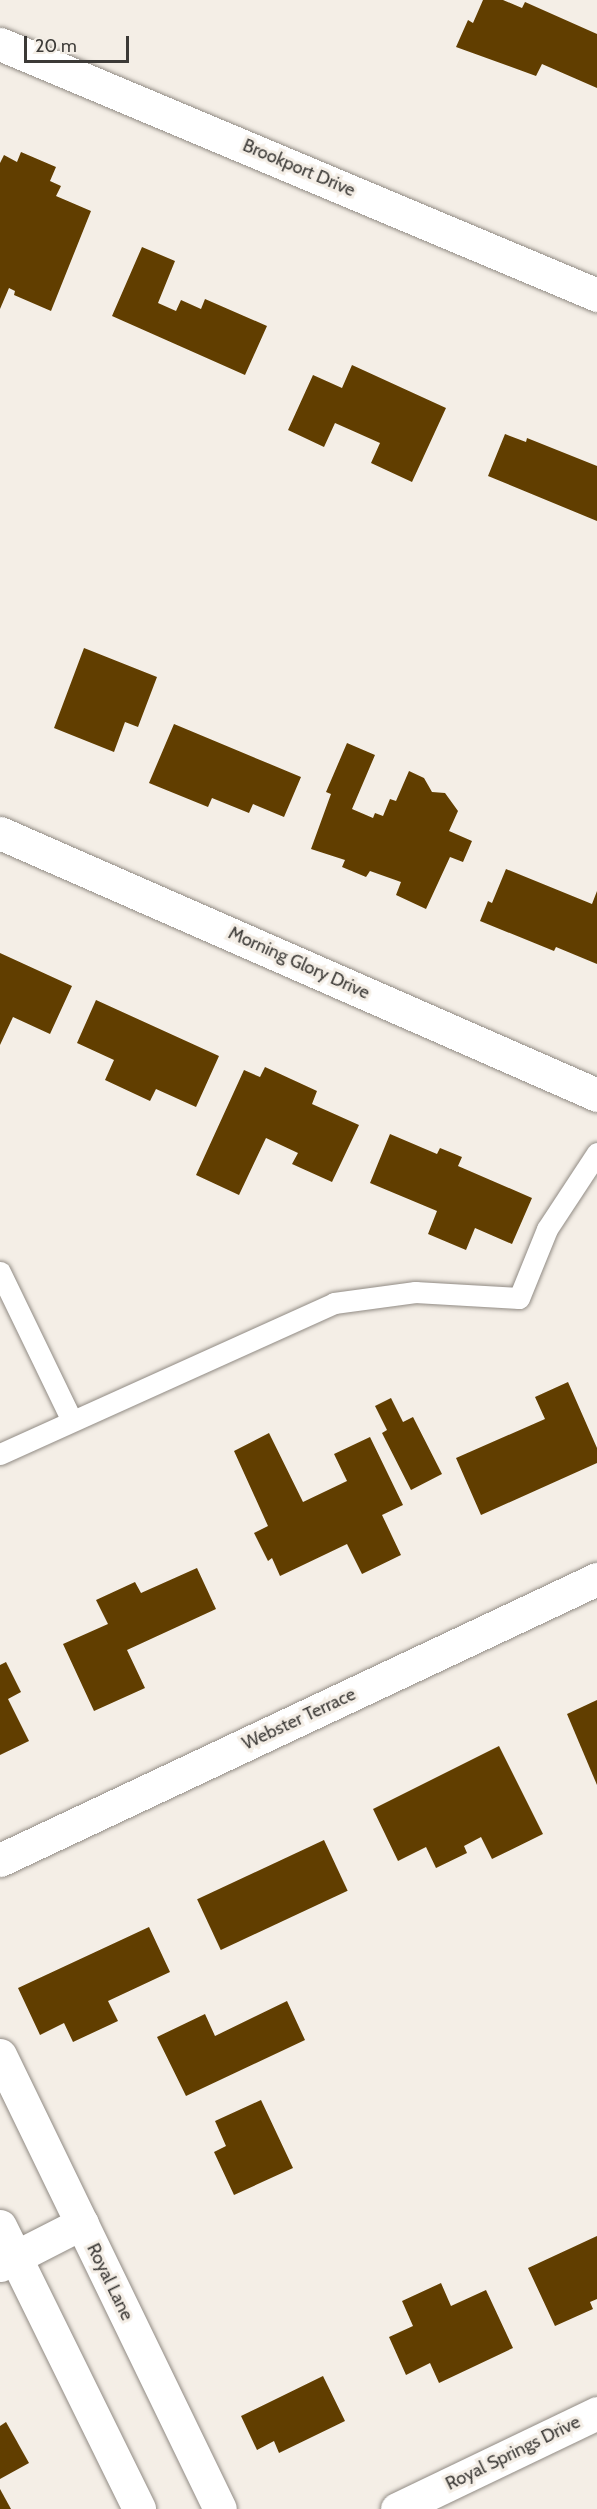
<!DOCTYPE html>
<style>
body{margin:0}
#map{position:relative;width:597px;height:2509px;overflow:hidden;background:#f4eee6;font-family:Cabin,sans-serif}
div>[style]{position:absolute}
.building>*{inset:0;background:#613e00;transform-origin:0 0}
.roads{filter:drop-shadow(0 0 2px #918b84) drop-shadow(0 0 2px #918b84)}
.lane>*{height:21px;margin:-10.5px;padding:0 10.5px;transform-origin:10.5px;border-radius:10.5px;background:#fff}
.street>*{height:33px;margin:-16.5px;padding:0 16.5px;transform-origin:16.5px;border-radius:16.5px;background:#fff}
.secondary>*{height:33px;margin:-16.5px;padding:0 16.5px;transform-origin:16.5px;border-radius:16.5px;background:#fff}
span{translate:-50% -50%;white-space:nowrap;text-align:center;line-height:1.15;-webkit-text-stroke:6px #f4eee6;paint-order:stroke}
.street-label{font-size:18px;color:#3c3a37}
.scale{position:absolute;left:24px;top:36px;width:105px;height:27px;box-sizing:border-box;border:3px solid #3c3a37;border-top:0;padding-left:8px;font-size:18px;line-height:21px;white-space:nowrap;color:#3c3a37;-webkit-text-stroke:4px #f4eee6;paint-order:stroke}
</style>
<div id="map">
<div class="building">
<div style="clip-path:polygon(483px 0,503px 0,522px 8px,525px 2px,597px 34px,597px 88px,542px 64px,536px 76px,456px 47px,468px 20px,473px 23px)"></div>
<div style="clip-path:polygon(21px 152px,56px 167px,50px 181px,61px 186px,56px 196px,91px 211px,51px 311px,14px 295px,15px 291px,9px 288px,0 309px,0 163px,4px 155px,17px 162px)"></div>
<div style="clip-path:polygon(142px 247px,175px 261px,158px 303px,176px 311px,181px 300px,201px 309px,205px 299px,267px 326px,245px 375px,112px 316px)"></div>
<div style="clip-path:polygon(352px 365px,446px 408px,412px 482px,371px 463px,380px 443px,335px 423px,324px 447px,288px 430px,313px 375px,342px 388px)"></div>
<div style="clip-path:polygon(505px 434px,526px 442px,527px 438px,597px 466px,597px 521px,488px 476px)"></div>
<div style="clip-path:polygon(84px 648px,157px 677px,138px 727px,125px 722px,114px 752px,54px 728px)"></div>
<div style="clip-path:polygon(174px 724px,301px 777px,284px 817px,253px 804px,249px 813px,212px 798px,208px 807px,149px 783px)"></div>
<div style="clip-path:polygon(347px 743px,375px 755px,352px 809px,373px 818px,375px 813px,383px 816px,390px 799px,396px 801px,409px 771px,424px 778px,432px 792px,445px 793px,458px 811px,449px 831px,472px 841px,463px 862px,450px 857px,426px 909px,396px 895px,401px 882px,370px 871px,366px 877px,342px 867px,345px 860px,311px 849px,331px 794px,326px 792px)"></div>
<div style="clip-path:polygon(506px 869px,592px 904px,597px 891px,597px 964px,556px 947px,554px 951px,480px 921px,488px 901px,492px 903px)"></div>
<div style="clip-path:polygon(0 953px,72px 986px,50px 1034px,13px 1017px,0 1045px)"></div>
<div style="clip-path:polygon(96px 1000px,219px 1056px,196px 1107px,156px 1089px,150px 1101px,105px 1080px,114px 1060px,77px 1043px)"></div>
<div style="clip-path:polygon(265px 1067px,317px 1091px,312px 1104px,359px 1125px,332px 1182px,292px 1164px,298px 1153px,266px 1138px,239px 1195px,196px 1175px,244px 1070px,260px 1077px)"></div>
<div style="clip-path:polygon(390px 1134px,437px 1154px,440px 1148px,462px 1157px,458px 1166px,532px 1198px,512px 1244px,475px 1228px,466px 1250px,428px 1234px,437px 1211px,370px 1183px)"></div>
<div style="clip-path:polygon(568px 1382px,597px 1448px,597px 1463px,481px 1515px,456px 1458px,545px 1419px,535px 1397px)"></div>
<div style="clip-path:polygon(391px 1398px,403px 1422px,413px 1417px,442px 1474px,411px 1490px,382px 1433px,387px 1430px,375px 1406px)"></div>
<div style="clip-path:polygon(269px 1433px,303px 1502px,347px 1481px,334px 1454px,370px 1437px,403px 1505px,382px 1515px,401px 1555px,362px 1574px,347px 1544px,280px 1576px,272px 1558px,268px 1561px,254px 1533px,268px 1526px,234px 1451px)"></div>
<div style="clip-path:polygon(197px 1568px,216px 1609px,127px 1650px,145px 1688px,94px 1711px,63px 1644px,108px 1624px,96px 1600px,135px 1582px,141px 1593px)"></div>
<div style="clip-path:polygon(6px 1662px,21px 1692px,8px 1699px,29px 1741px,0 1755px,0 1665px)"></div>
<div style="clip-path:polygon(597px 1700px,597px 1785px,567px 1714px)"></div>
<div style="clip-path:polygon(499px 1746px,543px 1834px,492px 1859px,481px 1837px,464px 1846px,467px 1853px,436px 1868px,426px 1847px,398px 1861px,373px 1809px)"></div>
<div style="left:324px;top:1840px;width:56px;height:140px;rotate:65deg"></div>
<div style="clip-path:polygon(149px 1927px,170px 1972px,108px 2001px,118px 2021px,73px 2042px,64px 2023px,40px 2035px,18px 1988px)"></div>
<div style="clip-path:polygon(287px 2001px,305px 2040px,186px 2096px,157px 2037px,205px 2014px,215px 2036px)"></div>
<div style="clip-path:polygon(261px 2100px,293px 2168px,234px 2195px,214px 2152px,226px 2146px,215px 2121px)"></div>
<div style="clip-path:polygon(597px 2236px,597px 2299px,590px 2302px,593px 2309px,555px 2326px,528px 2268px)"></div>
<div style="clip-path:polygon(441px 2283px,451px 2306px,486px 2290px,513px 2348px,439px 2383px,430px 2363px,406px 2375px,389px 2337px,413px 2326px,402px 2301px)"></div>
<div style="clip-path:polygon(323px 2376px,345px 2421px,279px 2453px,274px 2441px,257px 2450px,241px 2416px)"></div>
<div style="clip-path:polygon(6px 2422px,29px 2463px,0 2479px,0 2426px)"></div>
<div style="clip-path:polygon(0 2489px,11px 2509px,0 2509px)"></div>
</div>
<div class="roads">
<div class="lane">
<div style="left:0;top:1272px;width:165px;rotate:64.2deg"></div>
<div style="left:0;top:1454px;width:367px;rotate:-24.3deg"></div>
<div style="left:334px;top:1303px;width:82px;rotate:-7.7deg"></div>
<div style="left:415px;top:1292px;width:104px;rotate:3.3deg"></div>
<div style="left:519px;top:1298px;width:74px;rotate:-67.9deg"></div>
<div style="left:547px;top:1229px;width:91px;rotate:-56.7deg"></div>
</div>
<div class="street">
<div style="left:0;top:44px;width:648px;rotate:22.8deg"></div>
<div style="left:0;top:833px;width:652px;rotate:23.69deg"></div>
<div style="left:0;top:1860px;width:660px;rotate:-25.21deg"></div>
<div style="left:0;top:2265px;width:92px;rotate:-27.1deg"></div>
<div style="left:397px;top:2509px;width:222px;rotate:-25.6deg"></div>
</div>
<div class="secondary">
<div style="left:0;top:2055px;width:504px;rotate:64.15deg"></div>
<div style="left:0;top:2226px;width:315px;rotate:63.8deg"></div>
</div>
</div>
<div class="street-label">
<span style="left:299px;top:168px;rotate:23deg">Brookport Drive</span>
<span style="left:299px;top:963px;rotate:24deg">Morning Glory Drive</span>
<span style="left:299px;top:1719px;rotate:-25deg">Webster Terrace</span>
<span style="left:110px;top:2282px;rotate:64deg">Royal Lane</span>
<span style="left:513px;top:2453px;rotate:-26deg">Royal Springs Drive</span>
</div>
<div class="scale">20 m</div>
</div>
